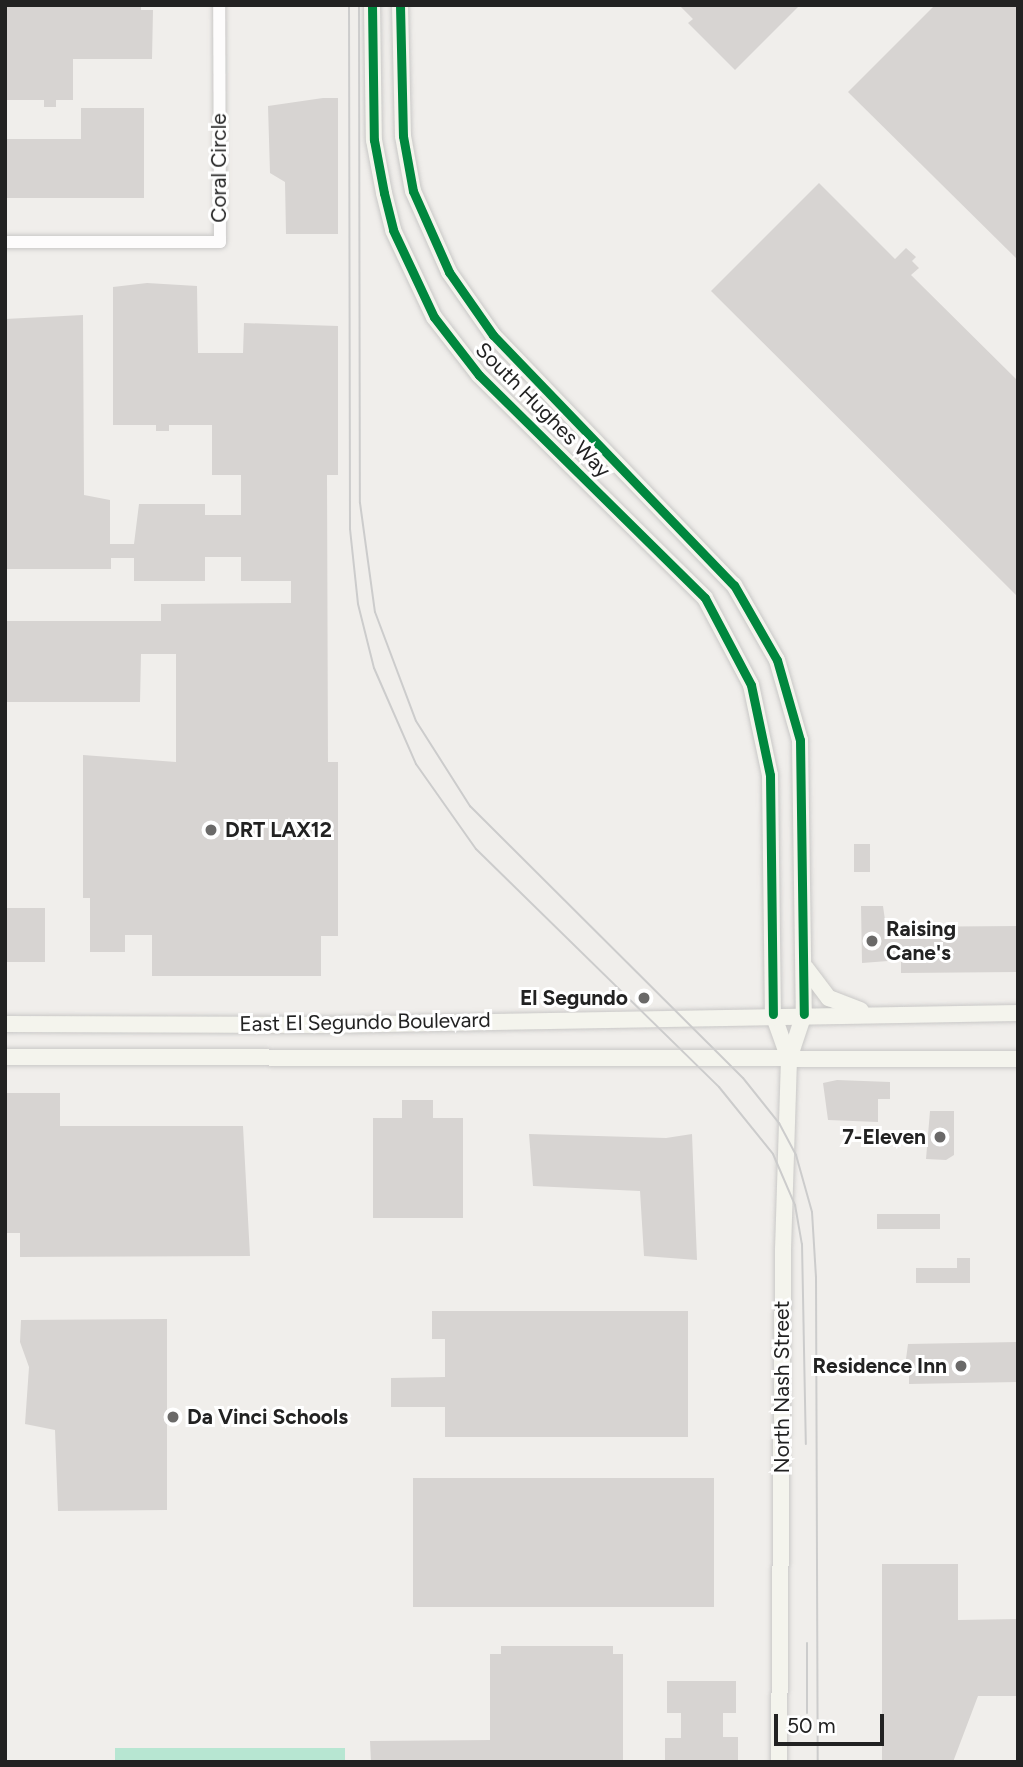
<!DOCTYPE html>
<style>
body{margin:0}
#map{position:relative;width:1023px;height:1767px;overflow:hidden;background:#f0eeeb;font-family:Figtree,sans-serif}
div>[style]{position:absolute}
.pitch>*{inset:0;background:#b7e6d2;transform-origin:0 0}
.building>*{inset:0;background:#d7d4d2;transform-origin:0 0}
.roads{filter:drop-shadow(0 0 2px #c9c8c7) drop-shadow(0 0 2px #c9c8c7)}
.street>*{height:12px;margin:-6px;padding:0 6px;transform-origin:6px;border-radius:6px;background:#fdfcfc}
.secondary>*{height:16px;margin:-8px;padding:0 8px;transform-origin:8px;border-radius:8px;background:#f4f4ed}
.tram>*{height:2px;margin:-1px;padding:0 1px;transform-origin:1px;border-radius:1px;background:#ccc}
.cycleway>*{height:9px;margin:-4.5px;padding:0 4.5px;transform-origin:4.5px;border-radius:4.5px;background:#00873e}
.dots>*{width:19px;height:19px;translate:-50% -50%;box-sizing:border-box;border:4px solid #fff;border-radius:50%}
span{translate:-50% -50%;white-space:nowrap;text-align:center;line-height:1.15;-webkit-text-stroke:6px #fff;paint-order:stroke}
.street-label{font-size:21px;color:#222}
.poi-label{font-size:21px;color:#222;font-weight:700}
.left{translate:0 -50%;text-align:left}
.right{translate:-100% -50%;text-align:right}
.frame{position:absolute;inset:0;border:7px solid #222;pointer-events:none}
.scale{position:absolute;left:774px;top:1714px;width:110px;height:32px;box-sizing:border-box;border:4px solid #222;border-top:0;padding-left:9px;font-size:21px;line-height:24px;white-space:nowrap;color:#222;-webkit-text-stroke:5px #fff;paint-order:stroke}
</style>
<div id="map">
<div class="pitch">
<div style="left:345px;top:1748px;width:14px;height:230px;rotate:90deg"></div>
</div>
<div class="building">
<div style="clip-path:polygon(5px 5px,141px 5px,141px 10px,153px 10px,152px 59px,73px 59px,73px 100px,56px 100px,56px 107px,44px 107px,44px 100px,5px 100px)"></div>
<div style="clip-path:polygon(679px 5px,800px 5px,735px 70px,688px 23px,693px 19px)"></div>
<div style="clip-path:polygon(935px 5px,1018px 5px,1018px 260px,848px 92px)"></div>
<div style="clip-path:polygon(323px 98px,338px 98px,338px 234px,286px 234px,285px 182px,270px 173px,268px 106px)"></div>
<div style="clip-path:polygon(81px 108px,144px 108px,144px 198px,5px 198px,5px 139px,81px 139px)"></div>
<div style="clip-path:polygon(819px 183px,895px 259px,906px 248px,916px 257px,912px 261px,919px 268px,911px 275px,1018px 381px,1018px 597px,711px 291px)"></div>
<div style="clip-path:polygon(147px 283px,197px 286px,198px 353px,243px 353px,244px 323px,338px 326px,338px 475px,327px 475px,328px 762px,338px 762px,338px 936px,321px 936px,321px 976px,152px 976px,152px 935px,125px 935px,125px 952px,90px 952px,90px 898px,83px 898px,83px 755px,176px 762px,176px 654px,141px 654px,140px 702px,5px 702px,5px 621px,161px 621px,161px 604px,291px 603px,291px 581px,241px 581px,241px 557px,205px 557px,205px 581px,134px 581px,134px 558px,111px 558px,111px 569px,5px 569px,5px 319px,83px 315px,84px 495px,110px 500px,110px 544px,134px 544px,139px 504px,205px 504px,205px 515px,241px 515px,241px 475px,212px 475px,212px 425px,169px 425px,169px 431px,156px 431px,156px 425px,113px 425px,113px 287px)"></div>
<div style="left:854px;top:844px;width:16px;height:28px"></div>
<div style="clip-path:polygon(861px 906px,883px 906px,886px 927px,1018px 926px,1018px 972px,901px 973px,901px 960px,862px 963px)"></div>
<div style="left:5px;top:908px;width:40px;height:54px"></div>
<div style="clip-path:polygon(837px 1080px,890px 1082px,890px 1099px,878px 1099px,878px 1122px,828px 1120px,823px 1083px)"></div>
<div style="clip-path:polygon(5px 1093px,60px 1093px,60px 1126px,243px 1126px,250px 1256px,20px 1257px,20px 1233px,5px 1233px)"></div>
<div style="clip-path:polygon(402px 1100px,433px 1100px,433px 1118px,463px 1118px,463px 1218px,373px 1218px,373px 1118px,402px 1118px)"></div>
<div style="clip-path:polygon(930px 1111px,954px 1111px,954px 1155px,946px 1160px,926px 1159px)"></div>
<div style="clip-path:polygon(529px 1134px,666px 1138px,692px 1134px,697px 1260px,644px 1256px,640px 1191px,533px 1186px)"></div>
<div style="left:940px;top:1214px;width:15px;height:63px;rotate:90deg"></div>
<div style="clip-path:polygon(957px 1258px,970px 1258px,970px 1283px,916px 1283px,916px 1268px,957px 1268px)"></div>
<div style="clip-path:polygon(432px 1311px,688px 1311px,688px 1437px,445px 1437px,445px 1407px,391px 1407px,391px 1378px,445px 1377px,445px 1339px,432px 1339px)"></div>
<div style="clip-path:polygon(167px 1319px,167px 1510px,58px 1511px,55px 1430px,25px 1424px,29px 1367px,20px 1342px,21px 1320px)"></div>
<div style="clip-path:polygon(1018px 1342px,1018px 1382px,909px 1384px,909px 1374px,904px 1374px,908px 1344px)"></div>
<div style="left:413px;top:1478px;width:301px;height:129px"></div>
<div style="clip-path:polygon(882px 1564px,958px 1564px,958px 1620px,1018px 1619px,1018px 1696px,978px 1696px,953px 1762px,882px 1762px)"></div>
<div style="clip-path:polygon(501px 1646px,613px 1646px,613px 1654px,623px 1654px,623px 1762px,371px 1762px,370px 1741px,490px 1740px,490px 1654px,501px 1654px)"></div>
<div style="clip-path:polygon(667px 1681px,736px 1681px,736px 1713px,723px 1713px,723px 1737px,738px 1737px,738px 1762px,665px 1762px,665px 1738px,681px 1738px,681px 1713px,667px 1713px)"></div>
</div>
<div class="roads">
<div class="street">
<div style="left:5px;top:242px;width:215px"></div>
<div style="left:220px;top:242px;width:237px;rotate:-90.2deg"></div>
</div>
<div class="secondary">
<div style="left:372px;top:5px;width:135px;rotate:89.2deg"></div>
<div style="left:374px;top:140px;width:54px;rotate:79.3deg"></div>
<div style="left:384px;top:193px;width:38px;rotate:76deg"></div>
<div style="left:393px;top:230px;width:96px;rotate:64.8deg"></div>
<div style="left:434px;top:317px;width:73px;rotate:52.2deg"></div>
<div style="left:479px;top:375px;width:317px;rotate:44.6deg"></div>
<div style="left:705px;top:598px;width:98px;rotate:62.1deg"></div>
<div style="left:751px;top:685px;width:92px;rotate:78.1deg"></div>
<div style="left:770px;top:775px;width:239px;rotate:89.3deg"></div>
<div style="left:773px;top:1014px;width:48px;rotate:70.4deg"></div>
<div style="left:400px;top:5px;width:131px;rotate:88.7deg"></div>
<div style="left:403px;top:136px;width:56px;rotate:79.7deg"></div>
<div style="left:413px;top:191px;width:89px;rotate:66deg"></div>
<div style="left:449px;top:272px;width:77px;rotate:55.1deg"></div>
<div style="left:493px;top:335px;width:347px;rotate:46.1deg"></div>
<div style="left:734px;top:585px;width:86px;rotate:60.2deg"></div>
<div style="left:777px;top:660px;width:83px;rotate:74deg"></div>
<div style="left:800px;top:740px;width:274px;rotate:89.2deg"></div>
<div style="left:804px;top:1014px;width:47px;rotate:108.4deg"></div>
<div style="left:789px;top:1059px;width:190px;rotate:91.8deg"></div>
<div style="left:783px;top:1249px;width:513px;rotate:90.45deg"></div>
<div style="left:806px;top:968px;width:38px;rotate:53deg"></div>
<div style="left:829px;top:998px;width:34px;rotate:21deg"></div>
<div style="left:5px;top:1024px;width:319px;rotate:0.2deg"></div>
<div style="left:324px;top:1025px;width:694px;rotate:-0.99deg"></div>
<div style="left:5px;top:1057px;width:1013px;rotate:0.11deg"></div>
</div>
</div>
<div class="tram">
<div style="left:349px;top:5px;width:524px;rotate:89.89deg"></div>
<div style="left:350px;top:529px;width:75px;rotate:83.9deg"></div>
<div style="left:358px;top:604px;width:66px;rotate:76deg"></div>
<div style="left:374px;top:668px;width:105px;rotate:66.4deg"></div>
<div style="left:416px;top:764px;width:104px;rotate:54.8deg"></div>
<div style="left:476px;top:849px;width:340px;rotate:44.4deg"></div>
<div style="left:719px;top:1087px;width:86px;rotate:51.1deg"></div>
<div style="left:773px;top:1154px;width:56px;rotate:66.7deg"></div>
<div style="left:795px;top:1205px;width:40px;rotate:80deg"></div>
<div style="left:802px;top:1244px;width:200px;rotate:88.9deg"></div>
<div style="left:359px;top:5px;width:498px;rotate:89.9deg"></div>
<div style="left:360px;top:503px;width:110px;rotate:82.2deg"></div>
<div style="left:375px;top:612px;width:116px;rotate:69.4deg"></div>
<div style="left:416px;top:721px;width:101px;rotate:57.6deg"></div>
<div style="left:470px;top:806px;width:385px;rotate:44.9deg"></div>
<div style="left:743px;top:1078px;width:58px;rotate:51.3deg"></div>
<div style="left:779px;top:1123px;width:36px;rotate:62deg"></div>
<div style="left:796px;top:1155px;width:59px;rotate:74.3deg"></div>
<div style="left:812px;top:1212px;width:65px;rotate:86.5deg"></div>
<div style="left:816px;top:1277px;width:485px;rotate:89.8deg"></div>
<div style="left:807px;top:1643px;width:70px;rotate:90deg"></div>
</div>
<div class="cycleway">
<div style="left:372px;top:5px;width:135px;rotate:89.2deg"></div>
<div style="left:374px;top:140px;width:54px;rotate:79.3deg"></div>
<div style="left:384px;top:193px;width:38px;rotate:76deg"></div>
<div style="left:393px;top:230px;width:96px;rotate:64.8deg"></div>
<div style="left:434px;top:317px;width:73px;rotate:52.2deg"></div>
<div style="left:479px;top:375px;width:317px;rotate:44.6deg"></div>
<div style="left:705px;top:598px;width:98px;rotate:62.1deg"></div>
<div style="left:751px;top:685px;width:92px;rotate:78.1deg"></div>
<div style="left:770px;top:775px;width:239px;rotate:89.3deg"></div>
<div style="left:400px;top:5px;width:131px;rotate:88.7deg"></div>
<div style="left:403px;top:136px;width:56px;rotate:79.7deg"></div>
<div style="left:413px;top:191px;width:89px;rotate:66deg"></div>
<div style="left:449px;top:272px;width:77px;rotate:55.1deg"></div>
<div style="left:493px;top:335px;width:347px;rotate:46.1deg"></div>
<div style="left:734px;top:585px;width:86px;rotate:60.2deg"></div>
<div style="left:777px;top:660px;width:83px;rotate:74deg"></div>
<div style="left:800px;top:740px;width:274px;rotate:89.2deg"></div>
</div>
<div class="dots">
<div style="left:211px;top:830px;background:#6a6968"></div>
<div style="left:872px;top:941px;background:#6a6968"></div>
<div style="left:644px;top:998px;background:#6a6968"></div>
<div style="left:940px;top:1137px;background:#6a6968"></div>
<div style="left:961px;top:1366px;background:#6a6968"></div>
<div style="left:173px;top:1417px;background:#6a6968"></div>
</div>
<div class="street-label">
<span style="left:219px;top:168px;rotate:-90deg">Coral Circle</span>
<span style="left:543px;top:410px;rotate:45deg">South Hughes Way</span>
<span style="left:365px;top:1022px;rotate:-1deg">East El Segundo Boulevard</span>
<span style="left:782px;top:1387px;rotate:-90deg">North Nash Street</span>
</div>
<div class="poi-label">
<span class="left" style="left:225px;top:830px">DRT LAX12</span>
<span class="left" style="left:886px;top:941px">Raising<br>Cane's</span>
<span class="right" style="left:628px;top:998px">El Segundo</span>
<span class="right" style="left:926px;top:1137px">7-Eleven</span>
<span class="right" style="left:947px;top:1366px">Residence Inn</span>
<span class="left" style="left:187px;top:1417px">Da Vinci Schools</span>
</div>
<div class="frame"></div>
<div class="scale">50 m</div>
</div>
